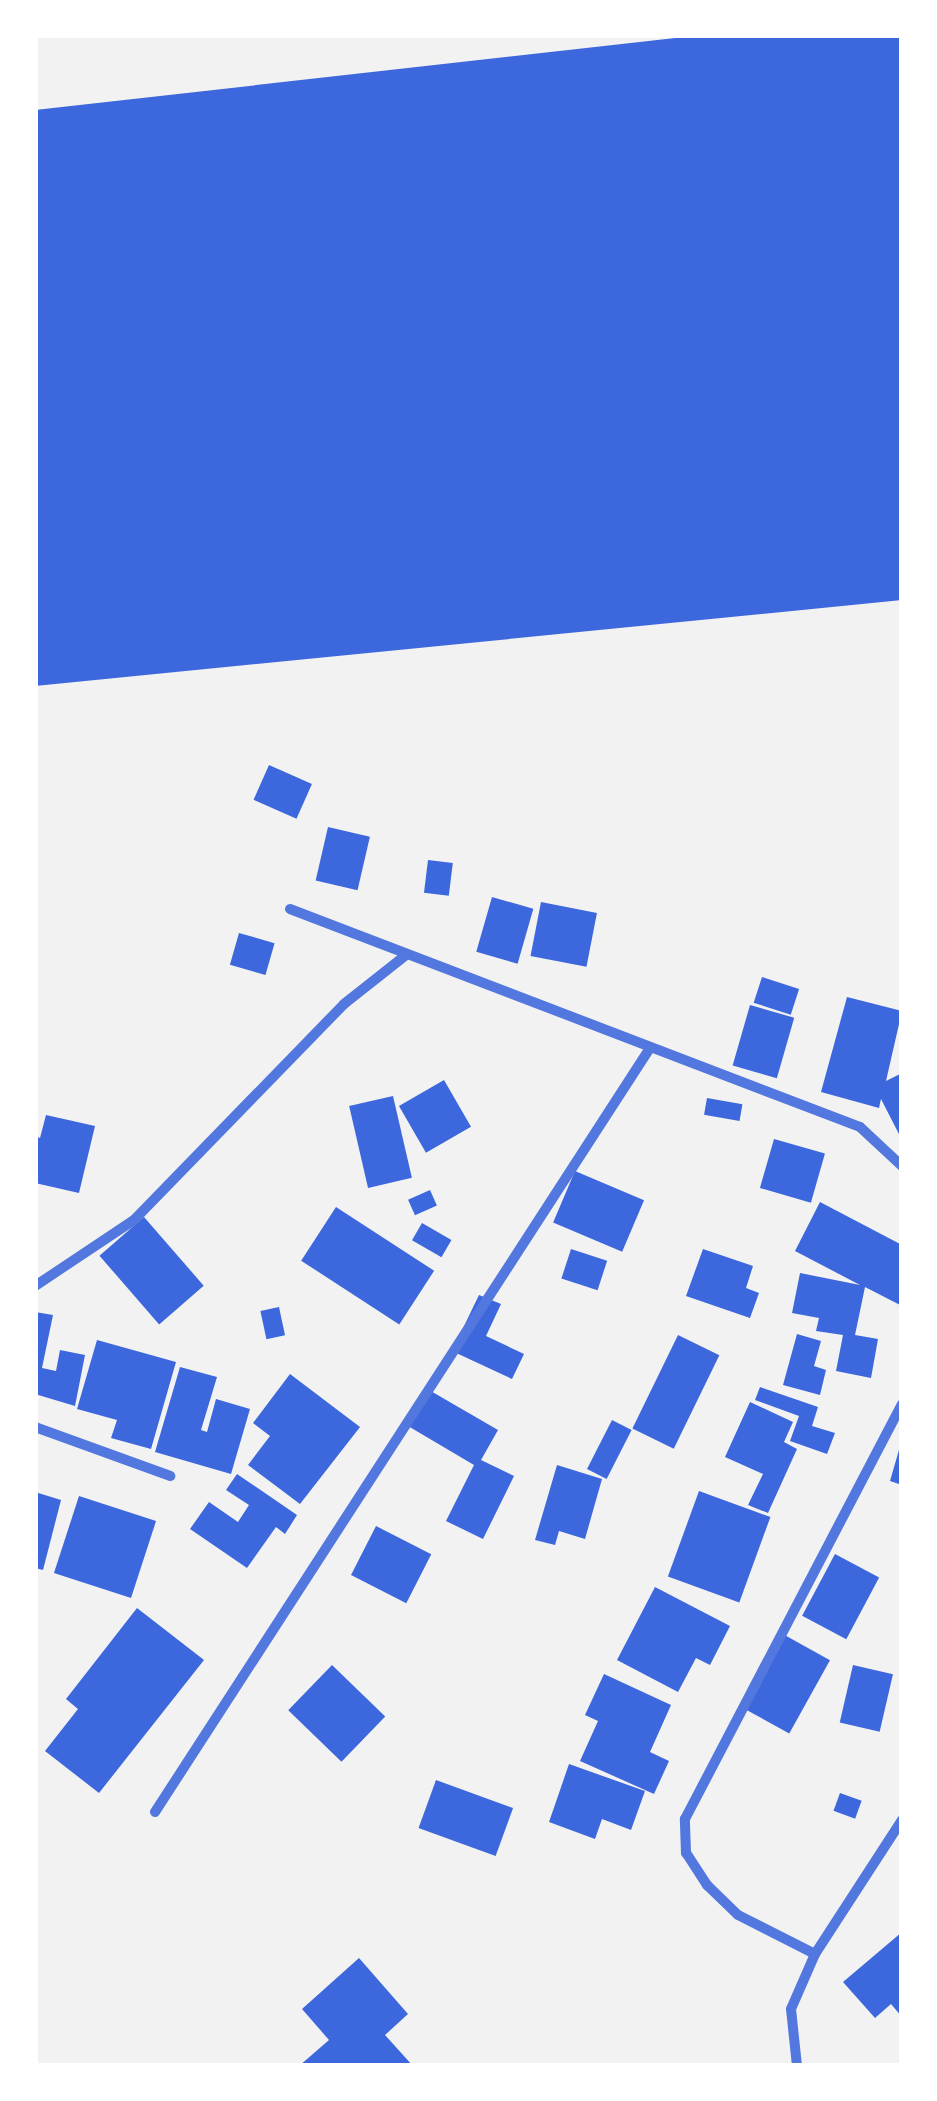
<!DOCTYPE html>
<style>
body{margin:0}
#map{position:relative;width:937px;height:2101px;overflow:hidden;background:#f2f2f2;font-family:Georgia,serif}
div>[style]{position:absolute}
.building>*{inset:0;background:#3d67dc;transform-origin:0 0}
.minor>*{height:10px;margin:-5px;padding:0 5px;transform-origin:5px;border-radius:5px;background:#5277de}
span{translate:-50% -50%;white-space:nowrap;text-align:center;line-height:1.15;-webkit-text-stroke:10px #fff;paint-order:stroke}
.frame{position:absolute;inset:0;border:38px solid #fff;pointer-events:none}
</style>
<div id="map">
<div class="building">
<div style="clip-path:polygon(702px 35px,902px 35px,902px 600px,35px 686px,35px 110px)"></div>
<div style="left:269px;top:765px;width:47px;height:38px;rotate:24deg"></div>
<div style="left:328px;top:827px;width:43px;height:55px;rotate:13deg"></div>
<div style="left:428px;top:860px;width:25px;height:33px;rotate:7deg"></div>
<div style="left:492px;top:897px;width:43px;height:57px;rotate:16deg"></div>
<div style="left:541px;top:902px;width:57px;height:55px;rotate:11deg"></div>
<div style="left:239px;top:933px;width:37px;height:33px;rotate:16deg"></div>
<div style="left:762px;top:977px;width:39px;height:27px;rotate:18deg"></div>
<div style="clip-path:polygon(847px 997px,902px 1011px,886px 1081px,902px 1073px,902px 1140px,881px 1099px,879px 1108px,821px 1092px)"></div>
<div style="left:750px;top:1005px;width:46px;height:63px;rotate:16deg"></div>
<div style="left:444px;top:1080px;width:54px;height:52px;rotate:60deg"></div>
<div style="left:393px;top:1096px;width:84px;height:45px;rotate:77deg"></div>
<div style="left:707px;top:1098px;width:36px;height:17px;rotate:10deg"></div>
<div style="clip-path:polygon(46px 1115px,95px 1126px,79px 1193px,35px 1183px,35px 1136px,40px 1138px)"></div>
<div style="left:774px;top:1139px;width:53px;height:51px;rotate:16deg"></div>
<div style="left:575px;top:1171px;width:75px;height:56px;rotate:23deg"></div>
<div style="left:430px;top:1190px;width:17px;height:24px;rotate:66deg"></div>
<div style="clip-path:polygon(820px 1202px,902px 1245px,902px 1306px,865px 1287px,855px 1335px,878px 1339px,871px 1378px,836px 1371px,843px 1335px,816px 1331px,819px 1318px,792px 1313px,800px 1273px,860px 1285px,795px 1251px)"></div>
<div style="left:336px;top:1207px;width:117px;height:64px;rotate:33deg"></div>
<div style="left:144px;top:1217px;width:91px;height:59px;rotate:49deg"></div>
<div style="left:422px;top:1223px;width:34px;height:20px;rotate:30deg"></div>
<div style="left:571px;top:1249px;width:38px;height:31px;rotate:18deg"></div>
<div style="clip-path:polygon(703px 1249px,753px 1266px,746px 1288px,759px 1293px,750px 1318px,686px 1296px)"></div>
<div style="clip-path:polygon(479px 1295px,501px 1304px,486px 1336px,524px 1354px,512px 1379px,452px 1351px)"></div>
<div style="left:279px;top:1307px;width:29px;height:19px;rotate:78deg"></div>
<div style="clip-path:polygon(35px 1312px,53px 1315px,42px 1368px,56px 1371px,60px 1350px,85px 1355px,75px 1406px,35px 1394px)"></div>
<div style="clip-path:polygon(797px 1334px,821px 1341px,814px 1366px,826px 1370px,820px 1395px,783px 1385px)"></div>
<div style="left:678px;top:1335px;width:46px;height:104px;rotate:26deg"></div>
<div style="clip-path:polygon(97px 1340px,176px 1362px,151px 1449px,111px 1438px,117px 1420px,77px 1409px)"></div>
<div style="clip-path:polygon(180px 1367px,217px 1377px,201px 1430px,207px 1432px,216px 1399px,250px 1409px,231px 1474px,155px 1452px)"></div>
<div style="clip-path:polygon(290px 1374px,360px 1427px,300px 1504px,248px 1465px,270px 1436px,253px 1423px)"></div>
<div style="clip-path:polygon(760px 1387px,818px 1407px,812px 1426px,835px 1433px,827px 1454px,790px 1441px,799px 1416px,755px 1400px)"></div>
<div style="clip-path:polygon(429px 1390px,498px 1430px,481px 1460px,514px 1476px,483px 1539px,446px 1521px,474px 1465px,408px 1426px)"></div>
<div style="clip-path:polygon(750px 1402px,793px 1422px,784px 1442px,797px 1449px,768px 1513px,748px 1505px,763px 1474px,725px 1457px)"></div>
<div style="left:612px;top:1420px;width:22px;height:55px;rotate:27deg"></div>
<div style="clip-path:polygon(901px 1443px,902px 1444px,902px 1485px,890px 1481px)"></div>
<div style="clip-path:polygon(557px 1465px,602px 1479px,585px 1539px,559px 1531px,555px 1545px,535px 1540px)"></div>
<div style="clip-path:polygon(237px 1474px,297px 1515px,285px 1534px,276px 1527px,247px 1568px,190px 1529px,209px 1502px,238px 1522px,249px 1505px,226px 1490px)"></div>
<div style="left:699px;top:1491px;width:76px;height:91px;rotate:20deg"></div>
<div style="clip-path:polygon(35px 1492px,61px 1500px,43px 1570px,35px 1568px)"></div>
<div style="left:79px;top:1496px;width:81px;height:81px;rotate:18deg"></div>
<div style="left:376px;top:1526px;width:62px;height:55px;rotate:27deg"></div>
<div style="left:835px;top:1554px;width:50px;height:70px;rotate:28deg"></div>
<div style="clip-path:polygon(655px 1587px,730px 1626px,710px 1665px,696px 1658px,678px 1692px,617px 1660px)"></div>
<div style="clip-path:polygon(137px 1608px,204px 1660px,99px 1793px,45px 1751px,78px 1709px,66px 1699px)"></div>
<div style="left:781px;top:1633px;width:56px;height:84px;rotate:29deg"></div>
<div style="left:332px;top:1665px;width:74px;height:63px;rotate:44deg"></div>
<div style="left:853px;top:1665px;width:41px;height:59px;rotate:13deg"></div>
<div style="clip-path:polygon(604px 1674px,671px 1705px,650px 1752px,669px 1761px,654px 1794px,580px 1761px,598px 1721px,585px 1715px)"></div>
<div style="clip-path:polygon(569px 1764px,645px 1791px,631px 1830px,602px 1819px,595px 1839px,549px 1822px)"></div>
<div style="left:436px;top:1780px;width:82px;height:51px;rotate:20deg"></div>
<div style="left:840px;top:1793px;width:23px;height:19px;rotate:20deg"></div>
<div style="clip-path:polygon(902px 1932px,902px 2017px,891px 2004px,875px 2018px,843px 1982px)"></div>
<div style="clip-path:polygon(359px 1958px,408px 2014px,385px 2035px,413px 2066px,299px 2066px,329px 2040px,302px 2009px)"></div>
</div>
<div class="minor">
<div style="left:290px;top:909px;width:610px;rotate:20.93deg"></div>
<div style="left:860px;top:1127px;width:57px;rotate:42.9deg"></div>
<div style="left:35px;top:1286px;width:119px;rotate:-33.7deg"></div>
<div style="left:134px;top:1220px;width:301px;rotate:-45.8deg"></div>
<div style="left:344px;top:1004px;width:79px;rotate:-38.3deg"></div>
<div style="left:35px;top:1427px;width:144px;rotate:19.9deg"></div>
<div style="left:155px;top:1812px;width:910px;rotate:-57.06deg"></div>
<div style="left:815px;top:1954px;width:86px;rotate:-153.1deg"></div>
<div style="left:738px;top:1915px;width:43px;rotate:-135.9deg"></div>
<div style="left:707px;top:1885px;width:38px;rotate:-123deg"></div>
<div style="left:686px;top:1853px;width:34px;rotate:-92deg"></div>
<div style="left:685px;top:1819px;width:468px;rotate:-62.4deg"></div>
<div style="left:797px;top:2066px;width:57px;rotate:-96deg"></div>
<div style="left:791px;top:2009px;width:60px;rotate:-66.4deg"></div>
<div style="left:815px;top:1954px;width:160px;rotate:-57deg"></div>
</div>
<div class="frame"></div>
</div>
